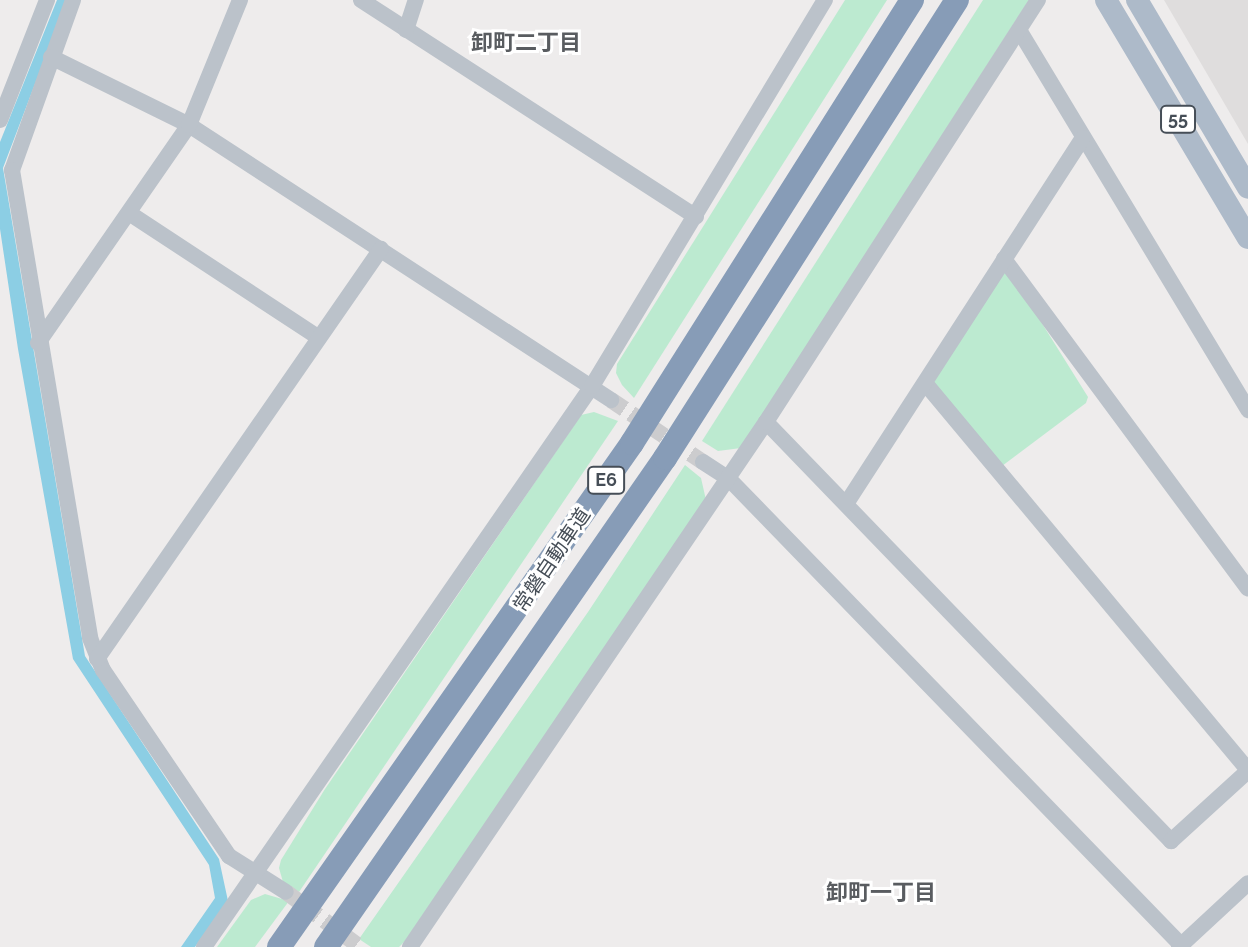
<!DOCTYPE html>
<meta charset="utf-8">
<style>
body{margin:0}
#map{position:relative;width:1248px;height:947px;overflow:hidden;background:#eeecec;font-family:Raleway,"Noto Sans JP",sans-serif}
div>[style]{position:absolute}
.education>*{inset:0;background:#dfdddd}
.green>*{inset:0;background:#bcead0}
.water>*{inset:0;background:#8ccee4}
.minor-tunnel>*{height:16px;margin-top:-8px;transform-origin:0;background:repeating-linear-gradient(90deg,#ccccce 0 16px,transparent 0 24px)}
.minor>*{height:16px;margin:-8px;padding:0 8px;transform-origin:8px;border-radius:8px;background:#bbc2ca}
.major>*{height:22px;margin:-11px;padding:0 11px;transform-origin:11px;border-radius:11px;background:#adbac9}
.highway>*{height:24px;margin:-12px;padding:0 12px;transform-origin:12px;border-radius:12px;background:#879cb7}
span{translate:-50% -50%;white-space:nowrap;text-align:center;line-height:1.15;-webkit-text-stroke:6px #fff;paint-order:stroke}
.shield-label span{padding:2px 6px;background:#fff;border:2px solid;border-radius:6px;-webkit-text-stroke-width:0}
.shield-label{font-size:18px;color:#464e57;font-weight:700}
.street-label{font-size:20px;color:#464e57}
.neighbourhood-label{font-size:22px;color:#595c60;font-weight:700}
</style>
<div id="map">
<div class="education">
<div style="clip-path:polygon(1164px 0,1248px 0,1248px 144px)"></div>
</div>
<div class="green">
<div style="clip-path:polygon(845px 0,887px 0,634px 398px,622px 385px,616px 373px,617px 364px)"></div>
<div style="clip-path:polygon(983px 0,1029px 0,741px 448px,718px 451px,702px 441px)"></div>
<div style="clip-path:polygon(1005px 264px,1088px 397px,1086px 403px,1002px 466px,930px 383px)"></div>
<div style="clip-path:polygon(594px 412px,618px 421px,299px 892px,283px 882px,279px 868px,281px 860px,325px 789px,581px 415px)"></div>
<div style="clip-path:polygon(685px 465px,701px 478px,706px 500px,405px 941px,399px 947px,371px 947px,359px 939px,588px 612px)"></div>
<div style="clip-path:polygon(265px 894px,289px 901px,255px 947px,217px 947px,251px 900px)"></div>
</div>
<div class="water">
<div style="clip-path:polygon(57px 0,67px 0,3px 168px,85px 656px,219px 859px,228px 901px,195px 947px,181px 947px,215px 898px,209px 865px,73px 659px,18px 349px,0 229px,0 142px)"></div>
</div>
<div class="minor-tunnel">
<div style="left:611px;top:400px;width:111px;rotate:34deg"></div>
<div style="left:286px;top:892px;width:92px;rotate:36.6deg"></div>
</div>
<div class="minor">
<div style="left:73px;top:0;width:181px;rotate:109.7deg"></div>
<div style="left:12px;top:170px;width:474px;rotate:80.5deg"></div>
<div style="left:90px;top:638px;width:35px;rotate:68deg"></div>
<div style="left:103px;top:670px;width:225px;rotate:55.9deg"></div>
<div style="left:229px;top:856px;width:67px;rotate:32.3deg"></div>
<div style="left:361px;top:0;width:399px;rotate:32.9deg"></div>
<div style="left:406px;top:30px;width:32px;rotate:-72deg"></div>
<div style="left:1019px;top:30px;width:444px;rotate:58.9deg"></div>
<div style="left:51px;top:57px;width:154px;rotate:26.2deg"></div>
<div style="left:189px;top:125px;width:504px;rotate:33.09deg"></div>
<div style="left:0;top:120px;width:129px;rotate:-68.6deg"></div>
<div style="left:129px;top:213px;width:227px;rotate:33.3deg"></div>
<div style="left:1004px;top:259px;width:410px;rotate:53.5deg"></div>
<div style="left:38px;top:343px;width:265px;rotate:-55.3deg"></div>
<div style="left:189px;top:125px;width:135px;rotate:-67.8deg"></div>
<div style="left:925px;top:383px;width:504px;rotate:50.15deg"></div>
<div style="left:766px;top:422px;width:583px;rotate:45.97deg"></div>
<div style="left:1171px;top:841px;width:104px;rotate:-42.3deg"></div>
<div style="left:703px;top:462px;width:31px;rotate:33deg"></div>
<div style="left:729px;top:479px;width:649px;rotate:45.87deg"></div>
<div style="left:846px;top:504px;width:436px;rotate:-57.1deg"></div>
<div style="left:97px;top:659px;width:499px;rotate:-55.3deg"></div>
<div style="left:204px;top:947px;width:682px;rotate:-55.33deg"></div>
<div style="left:592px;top:386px;width:451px;rotate:-58.9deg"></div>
<div style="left:410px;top:947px;width:634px;rotate:-55.86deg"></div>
<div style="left:766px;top:422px;width:502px;rotate:-57.2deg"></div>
<div style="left:1179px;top:947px;width:94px;rotate:-42.8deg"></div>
</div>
<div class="major">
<div style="left:1106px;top:0;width:277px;rotate:59.2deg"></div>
<div style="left:1137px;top:0;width:218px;rotate:59.4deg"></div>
</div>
<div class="highway">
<div style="left:279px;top:947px;width:615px;rotate:-54.99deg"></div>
<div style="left:632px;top:443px;width:524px;rotate:-57.7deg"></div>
<div style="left:326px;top:947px;width:595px;rotate:-55.27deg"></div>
<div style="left:665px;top:458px;width:543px;rotate:-57.48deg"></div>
</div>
<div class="shield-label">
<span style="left:1178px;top:119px">55</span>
<span style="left:606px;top:480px">E6</span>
</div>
<div class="street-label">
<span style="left:552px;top:560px;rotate:-56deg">常磐自動車道</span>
</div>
<div class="neighbourhood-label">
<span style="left:526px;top:43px">卸町二丁目</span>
<span style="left:881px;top:893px">卸町一丁目</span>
</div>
</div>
